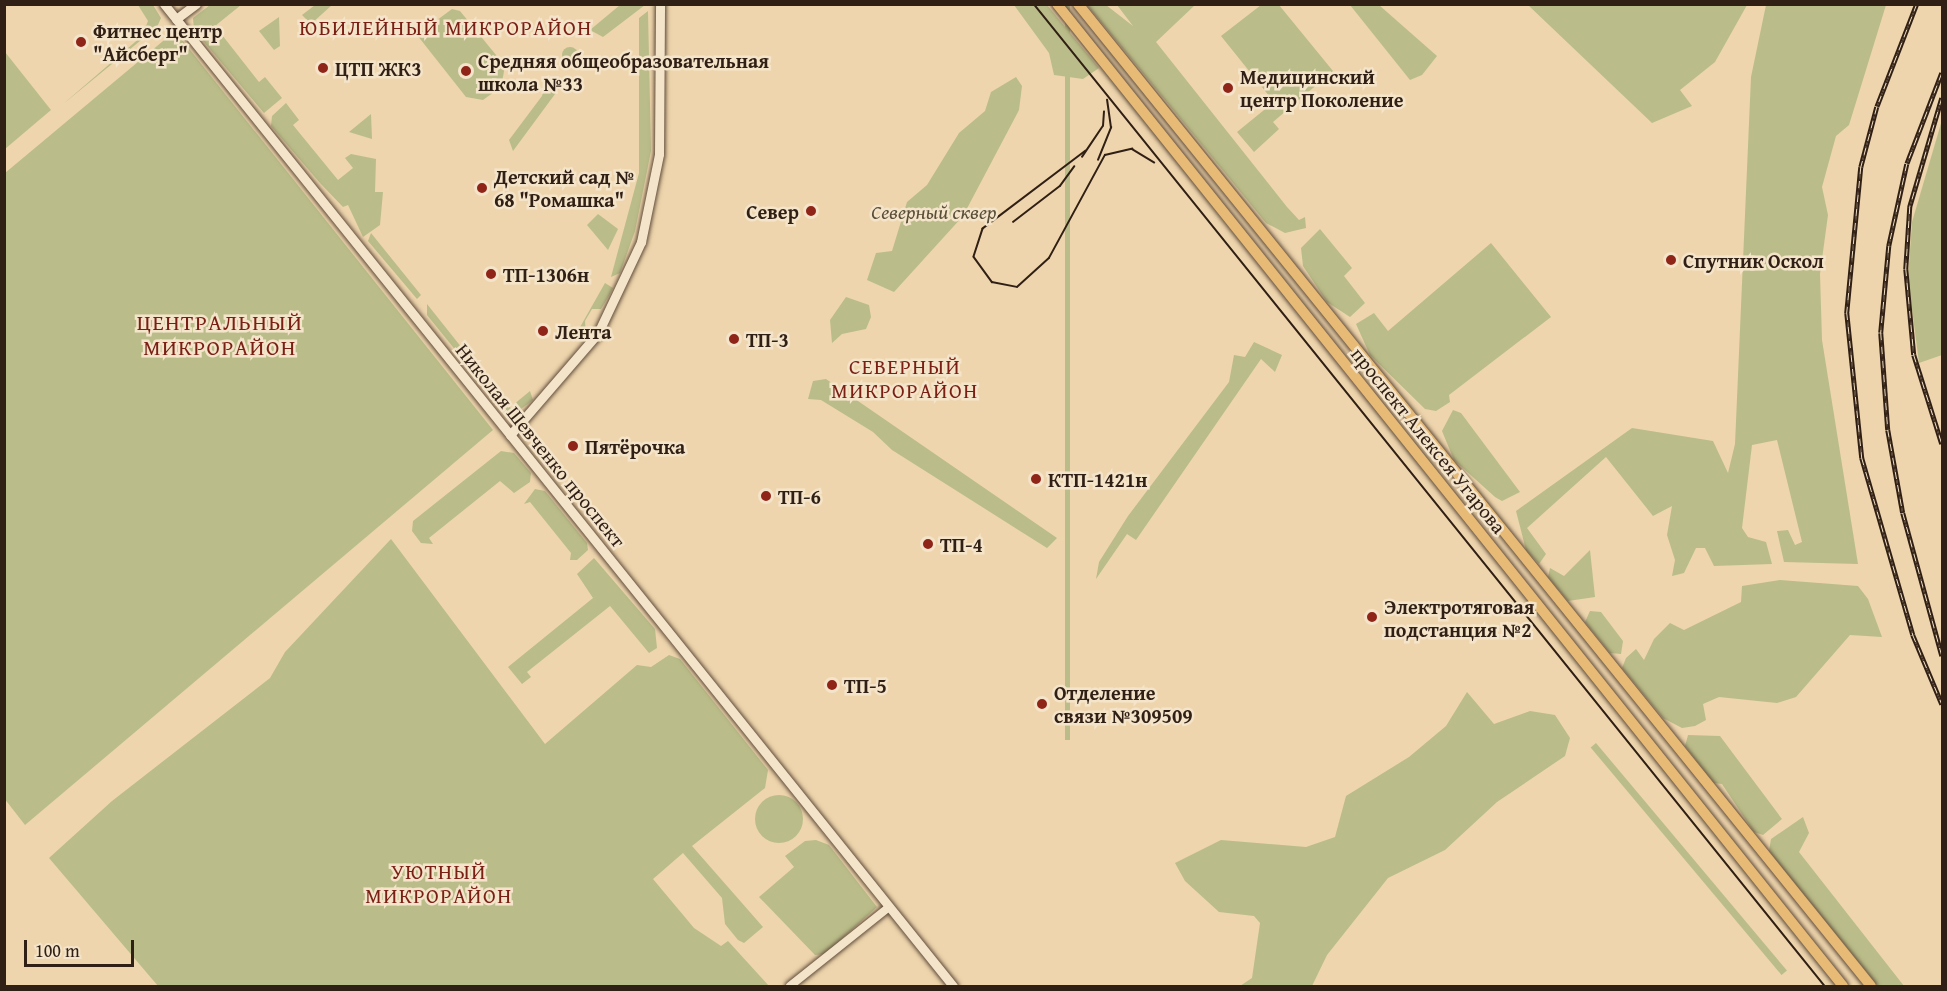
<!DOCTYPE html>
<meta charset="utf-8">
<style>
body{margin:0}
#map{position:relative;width:1947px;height:991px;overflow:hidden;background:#eed5ad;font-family:"Gentium Book Plus",serif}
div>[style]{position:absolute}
.green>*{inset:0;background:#babd89;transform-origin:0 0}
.round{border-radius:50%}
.roads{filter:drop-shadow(0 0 2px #604c3a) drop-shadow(0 0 2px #604c3a)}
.tertiary>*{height:8px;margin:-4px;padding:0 4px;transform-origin:4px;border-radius:4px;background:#f4e4ca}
.secondary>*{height:9px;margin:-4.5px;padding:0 4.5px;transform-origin:4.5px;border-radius:4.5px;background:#f4e4ca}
.primary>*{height:10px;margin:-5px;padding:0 5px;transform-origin:5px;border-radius:5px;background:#e7ba76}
.tram>*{height:1.5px;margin:-0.75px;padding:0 0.75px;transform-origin:0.75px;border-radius:0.75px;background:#301f14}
.rail>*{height:4.5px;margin-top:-2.25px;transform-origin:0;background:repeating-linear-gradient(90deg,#f4e4ca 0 7px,#301f14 0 14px);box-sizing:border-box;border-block:2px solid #301f14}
.dots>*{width:16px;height:16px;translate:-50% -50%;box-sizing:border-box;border:3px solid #f4e4ca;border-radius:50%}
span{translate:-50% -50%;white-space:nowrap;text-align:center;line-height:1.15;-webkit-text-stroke:5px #f4e4ca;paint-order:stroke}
.poi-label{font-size:20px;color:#301f14;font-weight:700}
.left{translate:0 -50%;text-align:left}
.right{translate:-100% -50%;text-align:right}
.park-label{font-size:20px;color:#594e37;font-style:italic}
.street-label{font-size:20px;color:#301f14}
.neighbourhood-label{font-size:21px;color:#7a1f14;letter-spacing:1.5px}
.quarter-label{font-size:22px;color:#7a1f14;letter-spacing:1.5px}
.frame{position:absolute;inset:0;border:6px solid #301f14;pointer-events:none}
.scale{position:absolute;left:24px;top:940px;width:110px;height:27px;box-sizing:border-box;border:3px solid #301f14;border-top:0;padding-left:8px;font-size:18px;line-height:21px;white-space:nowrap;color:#301f14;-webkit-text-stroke:4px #f4e4ca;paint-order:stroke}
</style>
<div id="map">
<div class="green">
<div style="clip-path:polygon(138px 5px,153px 5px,161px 18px,157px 27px,62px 105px,142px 36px,148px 21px)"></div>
<div style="clip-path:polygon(210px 5px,241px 5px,215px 26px,259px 82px,265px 77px,282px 98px,264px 113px,194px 30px,193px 18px)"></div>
<div style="clip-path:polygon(315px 5px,332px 5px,311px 24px,302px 15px)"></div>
<div style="clip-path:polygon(620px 5px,645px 5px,603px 37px,590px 30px)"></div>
<div style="clip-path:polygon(1014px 5px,1047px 5px,1099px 68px,1083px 79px,1054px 75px,1049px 53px)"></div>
<div style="left:1065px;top:5px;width:5px;height:735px"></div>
<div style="clip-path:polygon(1087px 5px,1106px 5px,1133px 26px,1117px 5px,1195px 5px,1156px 42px,1287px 207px,1299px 220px,1305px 217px,1306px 228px,1285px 233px,1266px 223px)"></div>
<div style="clip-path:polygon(1261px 5px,1279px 5px,1333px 71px,1273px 122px,1279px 129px,1254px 152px,1237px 132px,1274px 102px,1221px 36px)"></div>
<div style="clip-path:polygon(1350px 5px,1379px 5px,1437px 56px,1422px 75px,1410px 80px)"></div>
<div style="clip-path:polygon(1528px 5px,1747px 4px,1747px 5px,1715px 62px,1680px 90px,1692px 106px,1652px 123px)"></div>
<div style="clip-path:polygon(1766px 5px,1886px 5px,1849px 125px,1836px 136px,1822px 187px,1828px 215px,1820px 274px,1822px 340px,1858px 564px,1784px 562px,1777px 531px,1788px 530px,1795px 545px,1802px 542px,1777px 440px,1752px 445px,1742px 528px,1748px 537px,1766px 542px,1772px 564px,1714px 566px,1705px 548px,1696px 548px,1684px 573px,1672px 576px,1675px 560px,1667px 535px,1672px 506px,1653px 516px,1606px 457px,1527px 528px,1546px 554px,1539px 564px,1526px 550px,1516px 511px,1632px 428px,1713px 441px,1728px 473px,1735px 444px,1751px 77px)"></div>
<div style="clip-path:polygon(452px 9px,460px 11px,505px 66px,501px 87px,483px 100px,466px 97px,417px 35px)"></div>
<div style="clip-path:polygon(648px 11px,651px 151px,635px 231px,620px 273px,611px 277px,639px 173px,639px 18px)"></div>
<div style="clip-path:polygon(279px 17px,280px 46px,274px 50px,259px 31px)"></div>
<div style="clip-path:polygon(175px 31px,493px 430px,25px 825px,4px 798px,5px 173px)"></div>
<div class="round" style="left:562px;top:47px;width:16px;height:16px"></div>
<div style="clip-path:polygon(5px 52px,51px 110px,5px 149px,4px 149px)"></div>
<div style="clip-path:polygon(555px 77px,561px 84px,558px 90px,513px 151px,509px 140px,542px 96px,547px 79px)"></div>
<div style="clip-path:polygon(1016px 77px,1022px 86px,1019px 110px,963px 216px,894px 292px,867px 280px,876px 253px,892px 251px,907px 202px,927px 185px,959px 133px,985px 111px,991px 92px)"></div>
<div style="clip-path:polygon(286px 103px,299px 120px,293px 125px,338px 180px,353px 168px,345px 158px,351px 154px,376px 159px,375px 192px,383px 192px,380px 225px,363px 237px,348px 205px,343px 207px,320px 183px,271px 126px,272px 116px)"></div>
<div style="clip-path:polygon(371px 114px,372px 139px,349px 132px)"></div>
<div style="clip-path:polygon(1942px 120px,1942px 355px,1919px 363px,1908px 278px,1912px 222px)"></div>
<div style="clip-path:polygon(598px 214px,618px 229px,608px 250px,587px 225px)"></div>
<div style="clip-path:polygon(1320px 229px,1352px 268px,1344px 276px,1365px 303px,1350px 317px,1327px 302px,1303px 266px,1301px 248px)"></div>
<div style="clip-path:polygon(371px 233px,421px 295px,417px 299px,368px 241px)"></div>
<div style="clip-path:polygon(1491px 243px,1551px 317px,1449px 395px,1450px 402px,1436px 411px,1425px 409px,1370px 355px,1356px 324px,1374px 313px,1388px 331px)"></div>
<div style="clip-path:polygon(605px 283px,613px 288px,610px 294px,601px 309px,592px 309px,585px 321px,586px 335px,577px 338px,575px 336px)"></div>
<div style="clip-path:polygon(846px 297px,869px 305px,871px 317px,866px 329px,842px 334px,832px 343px,830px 320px)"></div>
<div style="clip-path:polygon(427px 304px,501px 397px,515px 413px,504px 410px,427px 315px)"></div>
<div style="clip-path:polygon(1254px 342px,1282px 355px,1275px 372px,1261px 359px,1136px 540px,1127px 534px,1096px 579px,1099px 562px,1128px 516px,1229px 382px,1234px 355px,1245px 357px)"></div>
<div style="clip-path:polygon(826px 379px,1057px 538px,1047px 548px,892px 450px,873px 432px,821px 400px,808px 399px,813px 381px)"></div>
<div style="clip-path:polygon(530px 391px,533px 400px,517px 412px,513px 405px)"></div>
<div style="clip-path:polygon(1453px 410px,1461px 413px,1520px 492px,1502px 501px,1495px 497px,1454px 460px,1442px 431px)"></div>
<div style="clip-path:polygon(501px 451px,514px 453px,531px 473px,530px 482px,514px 493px,500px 481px,429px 538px,433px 544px,421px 543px,412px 531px,413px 521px)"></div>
<div style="clip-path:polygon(535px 489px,545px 491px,587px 543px,588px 550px,577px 560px,570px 560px,571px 553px,530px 502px,524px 504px)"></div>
<div style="clip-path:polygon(391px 539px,545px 744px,637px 665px,651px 667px,669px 655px,680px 659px,768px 770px,765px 788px,692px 846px,763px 927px,744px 943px,738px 940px,725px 924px,722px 898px,683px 853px,653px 879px,694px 928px,721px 946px,728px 941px,769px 986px,158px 986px,49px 858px,112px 801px,270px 678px,285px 652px)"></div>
<div style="clip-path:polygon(1590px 550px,1595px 597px,1568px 601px,1548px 577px,1550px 568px,1564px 576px)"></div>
<div style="clip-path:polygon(594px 558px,655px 629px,657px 648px,649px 653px,610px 606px,527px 672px,531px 677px,522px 684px,508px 667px,593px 598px,577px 574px)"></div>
<div style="clip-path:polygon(1780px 580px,1858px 586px,1868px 599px,1882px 637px,1850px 635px,1796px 697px,1777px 703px,1719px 697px,1703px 704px,1706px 720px,1695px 726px,1682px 728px,1663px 718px,1622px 668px,1626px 658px,1636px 649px,1644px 660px,1654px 639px,1670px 623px,1684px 630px,1741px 602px,1742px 586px)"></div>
<div style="clip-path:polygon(1590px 611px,1601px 612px,1623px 641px,1621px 654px,1610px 653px,1585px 622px)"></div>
<div style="clip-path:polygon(1467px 692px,1494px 724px,1530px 711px,1555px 715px,1570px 738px,1565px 756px,1497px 802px,1445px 850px,1388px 878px,1327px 955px,1312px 986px,1240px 986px,1252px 978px,1260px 923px,1254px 916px,1219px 912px,1185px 881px,1175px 863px,1221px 840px,1306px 847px,1335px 837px,1346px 796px,1409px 757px,1446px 726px)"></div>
<div style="clip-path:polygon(1688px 735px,1720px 736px,1782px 819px,1763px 835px,1754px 832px,1722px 784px,1714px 783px,1685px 746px)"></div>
<div style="left:1596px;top:743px;width:297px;height:7px;rotate:50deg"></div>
<div class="round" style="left:755px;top:795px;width:48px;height:48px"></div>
<div style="clip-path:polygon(1803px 817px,1809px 833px,1799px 852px,1904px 986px,1878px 986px,1769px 851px,1771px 839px)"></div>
<div style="clip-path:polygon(816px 840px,829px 845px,877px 907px,825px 954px,815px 955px,759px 897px,794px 867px,785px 856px,805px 841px)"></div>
</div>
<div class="roads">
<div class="tertiary">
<div style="left:790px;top:986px;width:127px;rotate:-38.6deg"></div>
</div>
<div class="secondary">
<div style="left:164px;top:4px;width:1260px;rotate:51.22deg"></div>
<div style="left:176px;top:19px;width:25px;rotate:-37deg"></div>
<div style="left:510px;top:435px;width:135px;rotate:-49.2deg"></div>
<div style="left:598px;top:333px;width:101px;rotate:-64.7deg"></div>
<div style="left:641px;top:242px;width:90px;rotate:-78.4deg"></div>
<div style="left:659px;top:154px;width:150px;rotate:-89.6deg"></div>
</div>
<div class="primary">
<div style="left:1057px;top:4px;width:1258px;rotate:51.33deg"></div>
<div style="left:1078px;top:4px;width:1262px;rotate:51.08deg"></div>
</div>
</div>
<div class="tram">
<div style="left:1034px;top:4px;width:1261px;rotate:51.15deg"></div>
<div style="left:1086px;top:151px;width:129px;rotate:142.9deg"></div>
<div style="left:983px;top:229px;width:29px;rotate:108deg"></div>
<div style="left:974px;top:257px;width:31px;rotate:54deg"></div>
<div style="left:992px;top:282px;width:25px;rotate:11deg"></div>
<div style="left:1017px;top:287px;width:43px;rotate:-42.2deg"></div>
<div style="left:1049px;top:258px;width:117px;rotate:-61.5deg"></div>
<div style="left:1105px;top:155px;width:28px;rotate:-13deg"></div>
<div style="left:1132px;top:149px;width:26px;rotate:31deg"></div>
<div style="left:1082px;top:157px;width:37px;rotate:-56deg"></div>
<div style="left:1103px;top:126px;width:14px;rotate:-86deg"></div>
<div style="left:1098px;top:160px;width:35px;rotate:-68deg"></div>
<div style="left:1111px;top:128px;width:28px;rotate:-98deg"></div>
<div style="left:1013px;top:222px;width:59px;rotate:-37.5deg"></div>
<div style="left:1060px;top:186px;width:24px;rotate:-54deg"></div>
</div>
<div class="rail">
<div style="left:1917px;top:4px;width:110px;rotate:111.2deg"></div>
<div style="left:1877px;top:107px;width:62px;rotate:104.9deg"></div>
<div style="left:1861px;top:167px;width:147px;rotate:95.5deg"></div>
<div style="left:1847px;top:313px;width:146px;rotate:84.1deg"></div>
<div style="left:1862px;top:458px;width:184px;rotate:73.9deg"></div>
<div style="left:1913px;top:635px;width:75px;rotate:67.2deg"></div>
<div style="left:1942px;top:73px;width:97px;rotate:111deg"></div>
<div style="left:1907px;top:164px;width:84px;rotate:102.4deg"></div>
<div style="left:1889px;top:246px;width:87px;rotate:95.3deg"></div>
<div style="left:1881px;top:333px;width:97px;rotate:85.9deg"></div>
<div style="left:1888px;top:430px;width:84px;rotate:79.8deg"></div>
<div style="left:1903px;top:513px;width:148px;rotate:74.7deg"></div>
<div style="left:1942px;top:98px;width:114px;rotate:106.4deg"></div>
<div style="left:1910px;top:207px;width:62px;rotate:93.7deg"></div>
<div style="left:1906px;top:269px;width:86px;rotate:84.7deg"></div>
<div style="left:1914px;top:355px;width:93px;rotate:72.5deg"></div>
</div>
<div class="dots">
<div style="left:81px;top:42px;background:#8f2418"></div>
<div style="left:323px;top:68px;background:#8f2418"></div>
<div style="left:466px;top:71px;background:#8f2418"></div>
<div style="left:1228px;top:88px;background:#8f2418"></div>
<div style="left:482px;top:188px;background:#8f2418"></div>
<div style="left:811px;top:211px;background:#8f2418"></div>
<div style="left:1671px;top:260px;background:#8f2418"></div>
<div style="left:491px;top:274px;background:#8f2418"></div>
<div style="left:543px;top:331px;background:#8f2418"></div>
<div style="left:734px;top:339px;background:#8f2418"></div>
<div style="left:573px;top:446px;background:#8f2418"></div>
<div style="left:1036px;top:479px;background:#8f2418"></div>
<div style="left:766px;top:496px;background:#8f2418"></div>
<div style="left:928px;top:544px;background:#8f2418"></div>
<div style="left:1372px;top:617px;background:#8f2418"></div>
<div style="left:832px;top:685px;background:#8f2418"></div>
<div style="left:1042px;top:704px;background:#8f2418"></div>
</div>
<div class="poi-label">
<span class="left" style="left:93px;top:42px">Фитнес центр<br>"Айсберг"</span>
<span class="left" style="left:478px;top:72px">Средняя общеобразовательная<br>школа №33</span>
<span class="left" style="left:335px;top:68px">ЦТП ЖК3</span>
<span class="left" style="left:1240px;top:88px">Медицинский<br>центр Поколение</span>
<span class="left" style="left:494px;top:188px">Детский сад №<br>68 "Ромашка"</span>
<span class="right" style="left:799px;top:211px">Север</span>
<span class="left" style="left:1683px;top:260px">Спутник Оскол</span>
<span class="left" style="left:503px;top:274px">ТП-1306н</span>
<span class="left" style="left:555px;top:331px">Лента</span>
<span class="left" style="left:746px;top:339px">ТП-3</span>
<span class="left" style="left:585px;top:446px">Пятёрочка</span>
<span class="left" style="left:1048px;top:479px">КТП-1421н</span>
<span class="left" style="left:778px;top:496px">ТП-6</span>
<span class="left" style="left:940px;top:544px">ТП-4</span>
<span class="left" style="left:1384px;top:618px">Электротяговая<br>подстанция №2</span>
<span class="left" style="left:844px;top:685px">ТП-5</span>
<span class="left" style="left:1054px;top:704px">Отделение<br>связи №309509</span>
</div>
<div class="park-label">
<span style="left:934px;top:211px">Северный сквер</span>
</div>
<div class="street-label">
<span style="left:1429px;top:440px;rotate:51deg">проспект Алексея Угарова</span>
<span style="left:541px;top:445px;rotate:51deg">Николая Шевченко проспект</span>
</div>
<div class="neighbourhood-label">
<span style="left:446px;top:28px">ЮБИЛЕЙНЫЙ МИКРОРАЙОН</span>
<span style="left:905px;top:379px">СЕВЕРНЫЙ<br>МИКРОРАЙОН</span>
<span style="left:439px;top:884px">УЮТНЫЙ<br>МИКРОРАЙОН</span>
</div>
<div class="quarter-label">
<span style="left:220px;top:335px">ЦЕНТРАЛЬНЫЙ<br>МИКРОРАЙОН</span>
</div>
<div class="frame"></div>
<div class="scale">100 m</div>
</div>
